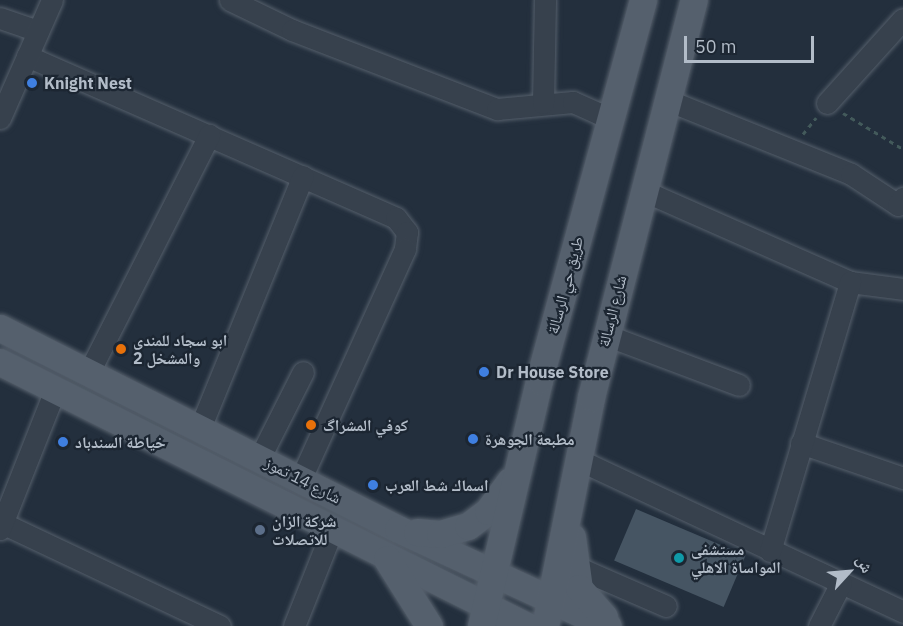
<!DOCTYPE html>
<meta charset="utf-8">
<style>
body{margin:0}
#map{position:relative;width:903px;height:626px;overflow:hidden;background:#232f3d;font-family:"IBM Plex Sans","Noto Naskh Arabic",sans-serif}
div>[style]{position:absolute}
.building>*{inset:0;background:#465563;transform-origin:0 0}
.path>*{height:3px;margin-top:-1.5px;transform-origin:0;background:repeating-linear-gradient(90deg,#435a5b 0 4.5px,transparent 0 9px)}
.roads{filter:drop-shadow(0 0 2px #555f6b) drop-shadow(0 0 2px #555f6b)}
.minor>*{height:21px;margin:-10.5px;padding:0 10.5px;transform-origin:10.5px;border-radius:10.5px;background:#37414d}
.major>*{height:27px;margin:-13.5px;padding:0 13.5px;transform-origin:13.5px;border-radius:13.5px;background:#55606d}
.dots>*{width:16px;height:16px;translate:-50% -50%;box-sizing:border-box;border:3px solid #1c2632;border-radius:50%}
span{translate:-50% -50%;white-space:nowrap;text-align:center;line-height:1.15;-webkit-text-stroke:4.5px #1c2632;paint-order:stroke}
.poi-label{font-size:16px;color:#b2bcc8;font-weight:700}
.left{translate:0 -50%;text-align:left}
.street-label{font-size:16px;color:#b2bcc8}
.north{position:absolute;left:819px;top:542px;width:60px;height:60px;-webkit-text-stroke:4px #1c2632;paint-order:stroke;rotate:64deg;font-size:16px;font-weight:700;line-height:24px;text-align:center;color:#b2bcc8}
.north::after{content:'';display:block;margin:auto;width:21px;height:27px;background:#b2bcc8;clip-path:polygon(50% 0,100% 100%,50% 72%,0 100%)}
.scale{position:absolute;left:684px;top:36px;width:130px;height:27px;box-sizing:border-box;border:3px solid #b2bcc8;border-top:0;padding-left:8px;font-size:18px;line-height:21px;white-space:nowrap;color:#b2bcc8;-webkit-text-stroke:4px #1c2632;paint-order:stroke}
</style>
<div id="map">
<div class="building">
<div style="left:636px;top:509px;width:119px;height:56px;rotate:23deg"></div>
</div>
<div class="path">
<div style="left:843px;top:113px;width:70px;rotate:31deg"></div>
<div style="left:803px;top:134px;width:21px;rotate:-51deg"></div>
</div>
<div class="roads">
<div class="minor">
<div style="left:230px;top:0;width:69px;rotate:25.8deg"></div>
<div style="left:292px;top:30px;width:220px;rotate:21.1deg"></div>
<div style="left:497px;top:109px;width:76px;rotate:-5.3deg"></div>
<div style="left:573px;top:102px;width:42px;rotate:24.1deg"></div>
<div style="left:0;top:18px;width:40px;rotate:18.9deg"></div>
<div style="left:27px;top:56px;width:403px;rotate:23.7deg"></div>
<div style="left:396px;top:218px;width:18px;rotate:52deg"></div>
<div style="left:407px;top:232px;width:17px;rotate:97deg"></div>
<div style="left:405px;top:249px;width:252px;rotate:114.4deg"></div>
<div style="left:667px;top:100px;width:198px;rotate:21.9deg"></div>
<div style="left:851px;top:174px;width:56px;rotate:33.4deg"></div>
<div style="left:898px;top:205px;width:9px;rotate:-54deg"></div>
<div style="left:543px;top:103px;width:103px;rotate:-88.9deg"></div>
<div style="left:827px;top:103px;width:113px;rotate:-47.9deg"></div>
<div style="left:0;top:118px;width:129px;rotate:-66.2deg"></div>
<div style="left:644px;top:191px;width:225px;rotate:23.8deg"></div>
<div style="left:850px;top:282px;width:53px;rotate:7.5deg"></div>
<div style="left:606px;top:335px;width:142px;rotate:20.6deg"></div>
<div style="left:89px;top:372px;width:266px;rotate:-63.1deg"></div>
<div style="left:200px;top:428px;width:272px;rotate:-67.8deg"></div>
<div style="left:801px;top:443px;width:108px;rotate:18.9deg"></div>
<div style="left:260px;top:457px;width:95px;rotate:-63.2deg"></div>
<div style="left:579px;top:460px;width:358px;rotate:25.1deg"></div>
<div style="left:2px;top:523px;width:241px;rotate:25.3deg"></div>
<div style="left:0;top:529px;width:149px;rotate:-68.4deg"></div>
<div style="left:770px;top:551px;width:281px;rotate:-73.4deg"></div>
<div style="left:574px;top:566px;width:100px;rotate:23.5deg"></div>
<div style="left:294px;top:626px;width:105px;rotate:-68.3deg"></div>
<div style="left:819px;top:626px;width:48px;rotate:-62.9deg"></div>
</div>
<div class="major">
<div style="left:0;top:328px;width:446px;rotate:26.8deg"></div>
<div style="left:398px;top:529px;width:231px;rotate:24.8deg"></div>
<div style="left:0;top:362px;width:589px;rotate:26.61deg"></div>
<div style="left:417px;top:532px;width:23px;rotate:5deg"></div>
<div style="left:440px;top:534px;width:29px;rotate:-16deg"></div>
<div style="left:468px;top:526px;width:25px;rotate:-37deg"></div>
<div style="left:488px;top:511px;width:37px;rotate:-54deg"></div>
<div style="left:572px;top:537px;width:51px;rotate:82.2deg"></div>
<div style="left:579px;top:588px;width:38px;rotate:49deg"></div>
<div style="left:387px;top:559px;width:79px;rotate:57.9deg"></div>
<div style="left:481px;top:626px;width:253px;rotate:-76.7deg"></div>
<div style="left:539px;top:380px;width:394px;rotate:-74.7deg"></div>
<div style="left:545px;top:626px;width:234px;rotate:-78.6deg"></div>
<div style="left:591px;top:397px;width:410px;rotate:-75.5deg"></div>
</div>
</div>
<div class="dots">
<div style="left:32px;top:83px;background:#3f7fe0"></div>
<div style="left:121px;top:349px;background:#e8710a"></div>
<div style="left:484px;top:372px;background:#3f7fe0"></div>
<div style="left:311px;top:425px;background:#e8710a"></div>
<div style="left:473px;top:439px;background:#3f7fe0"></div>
<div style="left:63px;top:442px;background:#3f7fe0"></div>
<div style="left:373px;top:485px;background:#3f7fe0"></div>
<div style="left:260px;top:530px;background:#5c6f8a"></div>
<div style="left:679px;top:558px;background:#0f9aa8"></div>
</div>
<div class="poi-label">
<span class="left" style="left:44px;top:83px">Knight Nest</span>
<span class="left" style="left:133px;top:349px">ابو سجاد للمندي<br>والمشخل 2</span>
<span class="left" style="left:496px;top:372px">Dr House Store</span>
<span class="left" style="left:323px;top:425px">كوفي المشراگ</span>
<span class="left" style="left:485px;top:439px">مطبعة الجوهرة</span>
<span class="left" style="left:75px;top:442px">خياطة السندباد</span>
<span class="left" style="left:385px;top:485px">اسماك شط العرب</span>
<span class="left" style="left:272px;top:530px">شركة الزان<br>للاتصلات</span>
<span class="left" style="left:691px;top:558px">مستشفى<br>المواساة اﻻهلي</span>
</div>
<div class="street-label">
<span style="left:565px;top:285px;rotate:-75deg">طريق حي الرسالة</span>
<span style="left:612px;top:311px;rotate:-76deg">شارع الرسالة</span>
<span style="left:303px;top:480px;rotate:27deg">شارع 14 تموز</span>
</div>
<div class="north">ش</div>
<div class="scale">50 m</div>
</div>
